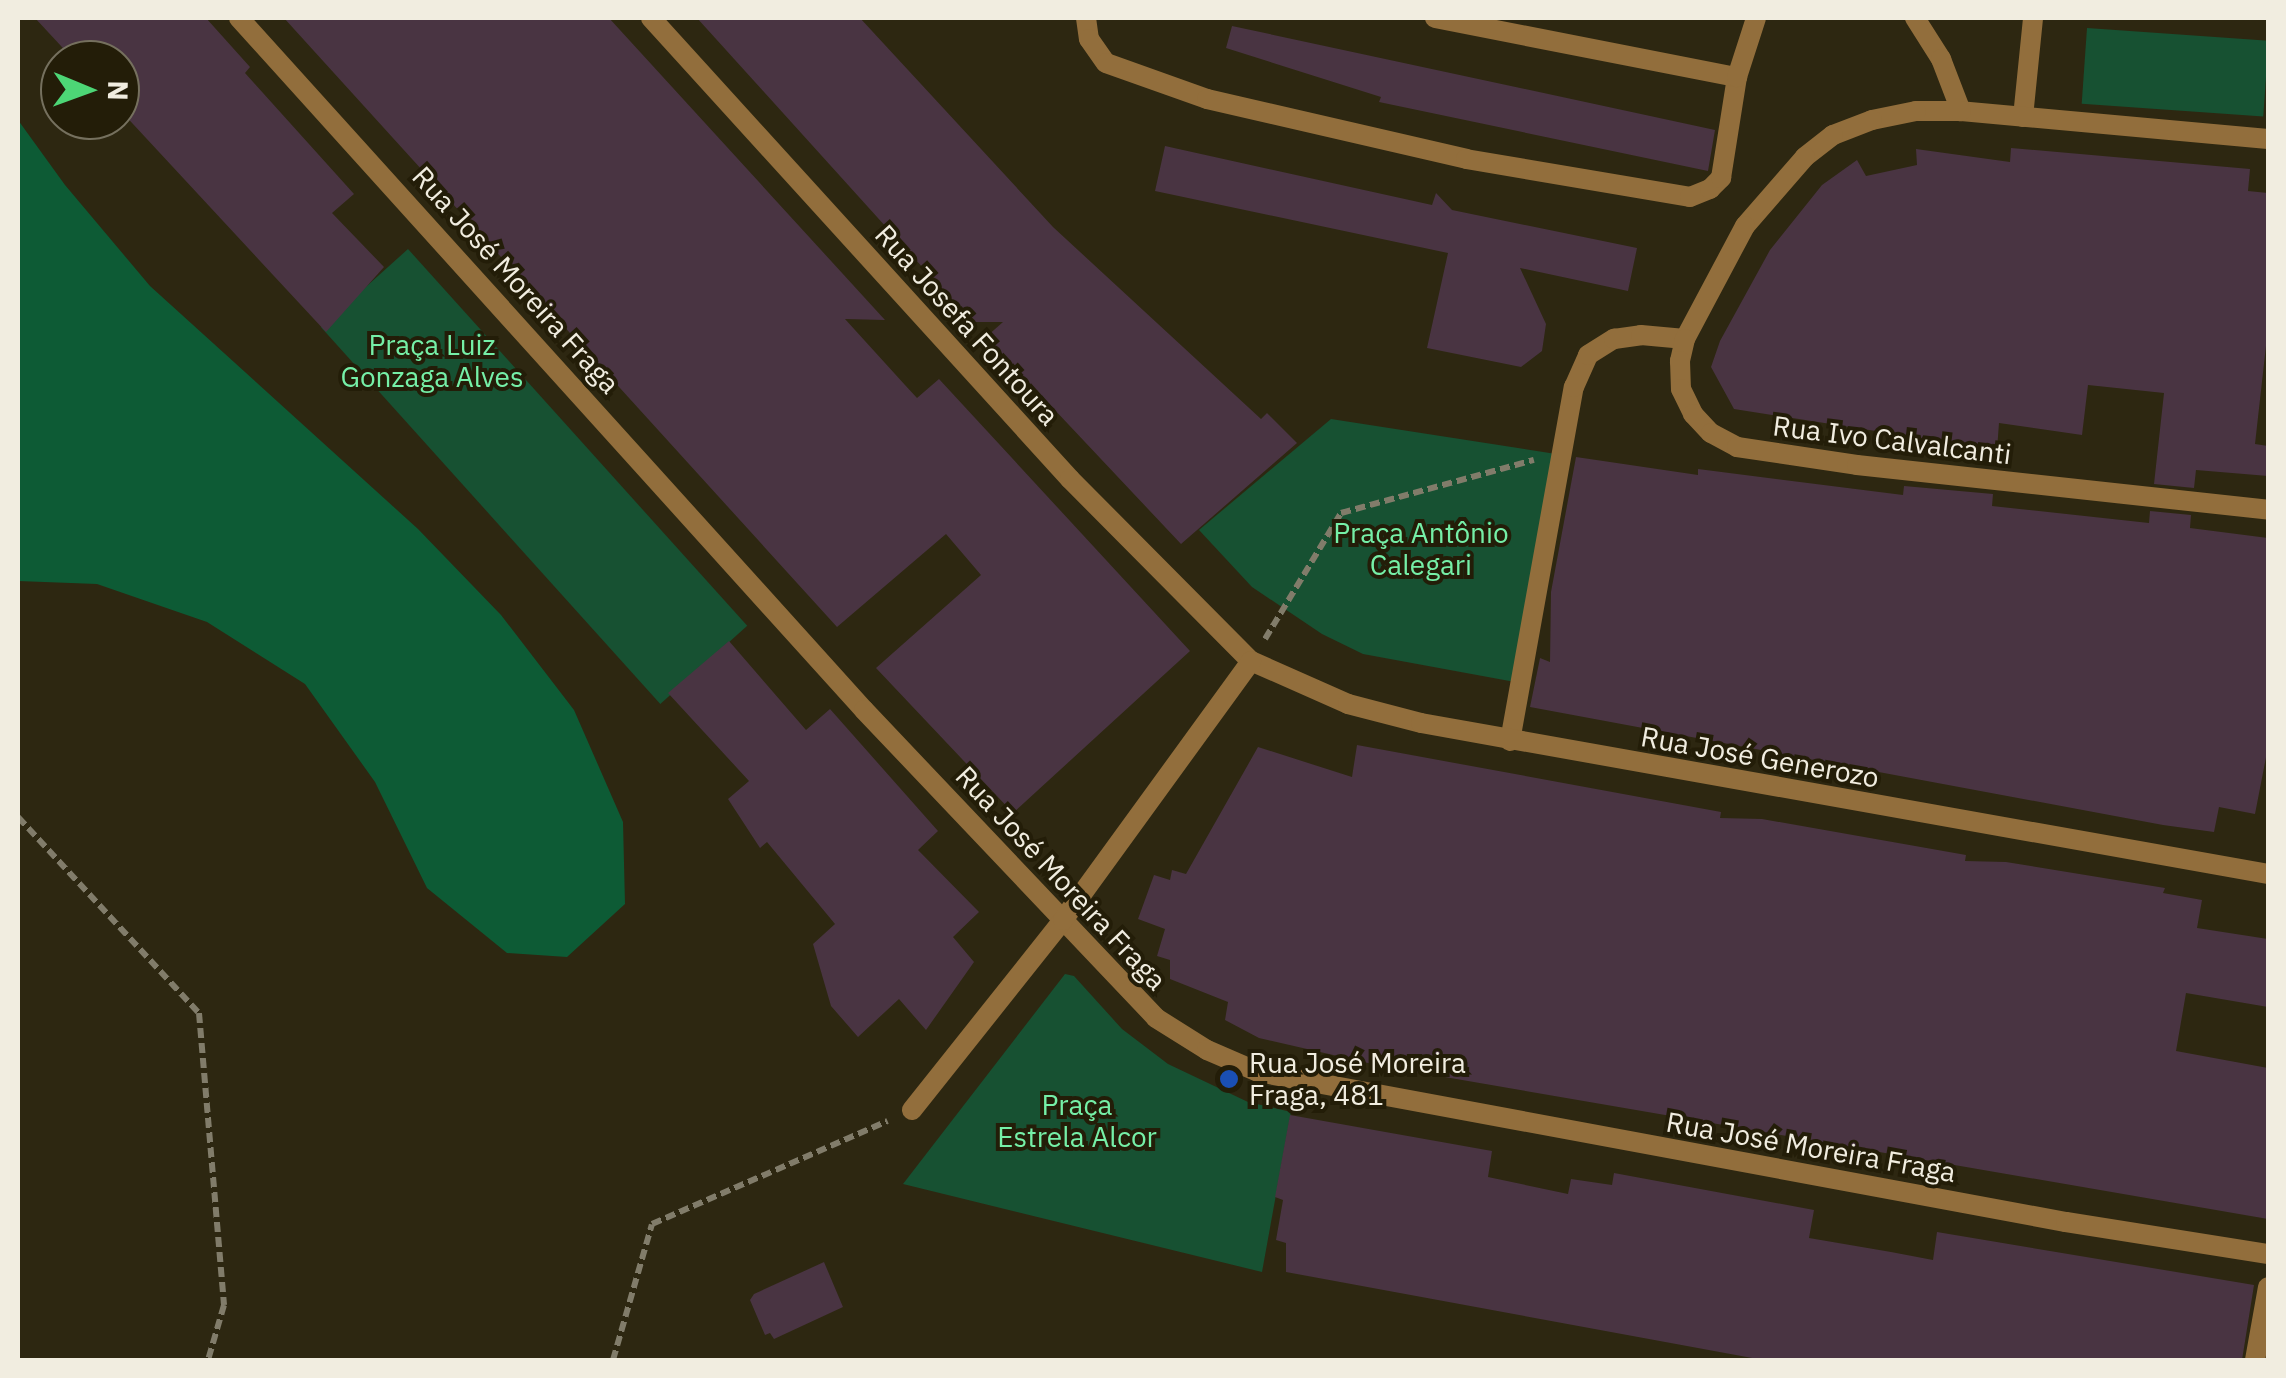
<!DOCTYPE html>
<meta charset="utf-8">
<style>
body{margin:0}
#map{position:relative;width:2286px;height:1378px;overflow:hidden;background:#2d2711;font-family:"IBM Plex Sans",sans-serif}
div>[style]{position:absolute}
.green>*{inset:0;background:#175132;transform-origin:0 0}
.forest>*{inset:0;background:#0d5b35}
.building>*{inset:0;background:#493442}
.path>*{height:6px;margin-top:-3px;transform-origin:0;background:repeating-linear-gradient(90deg,#817c6a 0 10px,transparent 0 15px)}
.lane>*{height:20px;margin:-10px;padding:0 10px;transform-origin:10px;border-radius:10px;background:#926e3c}
.street>*{height:20px;margin:-10px;padding:0 10px;transform-origin:10px;border-radius:10px;background:#926e3c}
.dots>*{width:28px;height:28px;translate:-50% -50%;box-sizing:border-box;border:5px solid #231d08;border-radius:50%}
span{translate:-50% -50%;white-space:nowrap;text-align:center;line-height:1.15;-webkit-text-stroke:8px #231d08;paint-order:stroke}
.street-label{font-size:28px;color:#f1ede0}
.park-label{font-size:28px;color:#75efa7}
.poi-label{font-size:28px;color:#f1ede0}
.left{translate:0 -50%;text-align:left}
.frame{position:absolute;inset:0;border:20px solid #f1ede0;pointer-events:none}
.north{position:absolute;left:40px;top:40px;width:100px;height:100px;box-sizing:border-box;background:#231d08;border:2px solid #75705e;border-radius:50%;rotate:91deg;font-size:28px;font-weight:700;line-height:40px;text-align:center;color:#f1ede0}
.north::after{content:'';display:block;margin:auto;width:35px;height:45px;background:#4dd676;clip-path:polygon(50% 0,100% 100%,50% 72%,0 100%)}
</style>
<div id="map">
<div class="green">
<div style="left:2087px;top:28px;width:182px;height:76px;rotate:4deg"></div>
<div style="left:408px;top:249px;width:507px;height:117px;rotate:48deg"></div>
<div style="clip-path:polygon(1331px 419px,1556px 454px,1515px 682px,1363px 654px,1322px 634px,1252px 587px,1199px 530px)"></div>
<div style="clip-path:polygon(1065px 974px,1074px 976px,1122px 1029px,1168px 1064px,1248px 1102px,1291px 1112px,1262px 1272px,903px 1184px)"></div>
</div>
<div class="forest">
<div style="clip-path:polygon(18px 120px,65px 185px,150px 286px,418px 529px,501px 615px,574px 710px,623px 822px,625px 904px,567px 957px,507px 953px,427px 888px,375px 782px,305px 684px,207px 622px,97px 584px,18px 581px)"></div>
</div>
<div class="building">
<div style="clip-path:polygon(35px 18px,206px 18px,250px 67px,245px 73px,354px 194px,332px 213px,384px 267px,326px 332px,120px 110px,120px 60px,74px 60px)"></div>
<div style="clip-path:polygon(284px 18px,609px 18px,885px 320px,845px 319px,905px 385px,917px 398px,939px 379px,1190px 651px,1013px 813px,876px 668px,981px 575px,946px 534px,837px 627px)"></div>
<div style="clip-path:polygon(697px 18px,860px 18px,1053px 227px,1261px 419px,1267px 413px,1297px 443px,1181px 544px,986px 337px,1003px 322px,972px 322px)"></div>
<div style="clip-path:polygon(1232px 26px,1715px 130px,1708px 171px,1379px 102px,1381px 97px,1226px 48px)"></div>
<div style="clip-path:polygon(1165px 146px,1432px 205px,1436px 193px,1452px 210px,1637px 248px,1628px 291px,1520px 268px,1546px 324px,1542px 351px,1521px 367px,1427px 348px,1448px 253px,1155px 191px)"></div>
<div style="clip-path:polygon(2011px 148px,2250px 169px,2248px 191px,2268px 193px,2268px 328px,2255px 444px,2268px 446px,2268px 476px,2196px 470px,2194px 488px,2154px 484px,2164px 393px,2088px 385px,2082px 435px,1999px 423px,1997px 450px,1734px 409px,1711px 367px,1720px 341px,1770px 250px,1822px 185px,1857px 160px,1866px 176px,1917px 165px,1916px 149px,2010px 162px)"></div>
<div style="clip-path:polygon(1576px 457px,1698px 475px,1698px 469px,1903px 495px,1904px 486px,1993px 494px,1992px 506px,2149px 523px,2150px 511px,2191px 515px,2190px 528px,2268px 538px,2268px 747px,2255px 814px,2219px 807px,2214px 832px,2163px 825px,1530px 707px,1540px 658px,1550px 662px,1551px 592px)"></div>
<div style="clip-path:polygon(729px 641px,806px 730px,830px 709px,938px 831px,918px 850px,979px 912px,953px 937px,974px 962px,926px 1030px,899px 999px,858px 1037px,831px 1006px,813px 944px,835px 924px,767px 842px,760px 848px,728px 799px,749px 781px,668px 693px)"></div>
<div style="clip-path:polygon(1357px 745px,1721px 812px,1720px 818px,1762px 819px,1966px 855px,1965px 861px,2006px 862px,2165px 888px,2163px 893px,2202px 900px,2197px 928px,2268px 939px,2268px 1007px,2186px 993px,2176px 1051px,2268px 1068px,2268px 1219px,1381px 1066px,1259px 1038px,1225px 1020px,1228px 1002px,1170px 979px,1170px 960px,1157px 956px,1165px 929px,1138px 919px,1154px 875px,1170px 880px,1172px 870px,1186px 874px,1258px 747px,1352px 777px)"></div>
<div style="clip-path:polygon(1290px 1115px,1492px 1151px,1488px 1177px,1568px 1194px,1571px 1179px,1612px 1185px,1614px 1173px,1814px 1210px,1809px 1238px,1891px 1252px,1933px 1260px,1937px 1232px,2254px 1285px,2242px 1360px,1763px 1360px,1286px 1272px,1286px 1243px,1276px 1240px,1283px 1200px,1275px 1197px)"></div>
<div style="clip-path:polygon(824px 1262px,843px 1307px,774px 1339px,770px 1333px,765px 1335px,750px 1300px,754px 1294px)"></div>
</div>
<div class="path">
<div style="left:1265px;top:639px;width:147px;rotate:-58.9deg"></div>
<div style="left:1341px;top:513px;width:200px;rotate:-15.4deg"></div>
<div style="left:18px;top:817px;width:267px;rotate:47.3deg"></div>
<div style="left:199px;top:1013px;width:293px;rotate:85.1deg"></div>
<div style="left:224px;top:1305px;width:57px;rotate:106.2deg"></div>
<div style="left:613px;top:1360px;width:141px;rotate:-74deg"></div>
<div style="left:652px;top:1224px;width:257px;rotate:-23.6deg"></div>
</div>
<div class="lane">
<div style="left:1510px;top:741px;width:360px;rotate:-79.8deg"></div>
<div style="left:1574px;top:387px;width:35px;rotate:-66deg"></div>
<div style="left:1588px;top:355px;width:31px;rotate:-32deg"></div>
<div style="left:1614px;top:339px;width:27px;rotate:-8deg"></div>
<div style="left:1641px;top:335px;width:44px;rotate:5.2deg"></div>
<div style="left:2255px;top:1360px;width:74px;rotate:-79.9deg"></div>
</div>
<div class="street">
<div style="left:239px;top:18px;width:932px;rotate:47.91deg"></div>
<div style="left:864px;top:710px;width:424px;rotate:46.5deg"></div>
<div style="left:1156px;top:1018px;width:60px;rotate:32.1deg"></div>
<div style="left:1207px;top:1050px;width:56px;rotate:23.3deg"></div>
<div style="left:1258px;top:1072px;width:822px;rotate:10.52deg"></div>
<div style="left:2066px;top:1222px;width:205px;rotate:9deg"></div>
<div style="left:651px;top:18px;width:623px;rotate:47.73deg"></div>
<div style="left:1070px;top:479px;width:257px;rotate:45.2deg"></div>
<div style="left:1251px;top:661px;width:106px;rotate:23.9deg"></div>
<div style="left:1348px;top:704px;width:75px;rotate:14.6deg"></div>
<div style="left:1421px;top:723px;width:860px;rotate:10.11deg"></div>
<div style="left:1086px;top:18px;width:21px;rotate:82deg"></div>
<div style="left:1089px;top:39px;width:29px;rotate:55deg"></div>
<div style="left:1106px;top:63px;width:107px;rotate:19.6deg"></div>
<div style="left:1207px;top:99px;width:266px;rotate:13deg"></div>
<div style="left:1466px;top:159px;width:227px;rotate:9.6deg"></div>
<div style="left:1690px;top:197px;width:22px;rotate:-22deg"></div>
<div style="left:1710px;top:189px;width:16px;rotate:-45deg"></div>
<div style="left:1721px;top:178px;width:102px;rotate:-81deg"></div>
<div style="left:1435px;top:18px;width:308px;rotate:11.1deg"></div>
<div style="left:1737px;top:77px;width:62px;rotate:-72.1deg"></div>
<div style="left:1915px;top:18px;width:49px;rotate:57.6deg"></div>
<div style="left:1941px;top:59px;width:56px;rotate:69deg"></div>
<div style="left:2023px;top:117px;width:100px;rotate:-84.2deg"></div>
<div style="left:2268px;top:139px;width:308px;rotate:-174.8deg"></div>
<div style="left:1961px;top:111px;width:45px;rotate:180deg"></div>
<div style="left:1916px;top:111px;width:45px;rotate:168.4deg"></div>
<div style="left:1872px;top:120px;width:42px;rotate:159deg"></div>
<div style="left:1833px;top:135px;width:36px;rotate:142deg"></div>
<div style="left:1805px;top:157px;width:91px;rotate:131deg"></div>
<div style="left:1745px;top:226px;width:128px;rotate:118deg"></div>
<div style="left:1685px;top:339px;width:23px;rotate:103deg"></div>
<div style="left:1680px;top:361px;width:28px;rotate:88deg"></div>
<div style="left:1681px;top:389px;width:28px;rotate:64deg"></div>
<div style="left:1693px;top:414px;width:26px;rotate:47deg"></div>
<div style="left:1711px;top:433px;width:30px;rotate:28deg"></div>
<div style="left:1737px;top:447px;width:121px;rotate:8.5deg"></div>
<div style="left:1857px;top:465px;width:413px;rotate:6.2deg"></div>
<div style="left:912px;top:1110px;width:243px;rotate:-51.5deg"></div>
<div style="left:1063px;top:920px;width:320px;rotate:-54deg"></div>
</div>
<div class="dots">
<div style="left:1229px;top:1079px;background:#1a4fb4"></div>
</div>
<div class="street-label">
<span style="left:516px;top:280px;rotate:48deg">Rua José Moreira Fraga</span>
<span style="left:967px;top:325px;rotate:48deg">Rua Josefa Fontoura</span>
<span style="left:1892px;top:440px;rotate:7deg">Rua Ivo Calvalcanti</span>
<span style="left:1760px;top:757px;rotate:10deg">Rua José Generozo</span>
<span style="left:1061px;top:878px;rotate:47deg">Rua José Moreira Fraga</span>
<span style="left:1811px;top:1147px;rotate:10deg">Rua José Moreira Fraga</span>
</div>
<div class="park-label">
<span style="left:432px;top:361px">Praça Luiz<br>Gonzaga Alves</span>
<span style="left:1421px;top:549px">Praça Antônio<br>Calegari</span>
<span style="left:1077px;top:1121px">Praça<br>Estrela Alcor</span>
</div>
<div class="poi-label">
<span class="left" style="left:1249px;top:1079px">Rua José Moreira<br>Fraga, 481</span>
</div>
<div class="frame"></div>
<div class="north">N</div>
</div>
